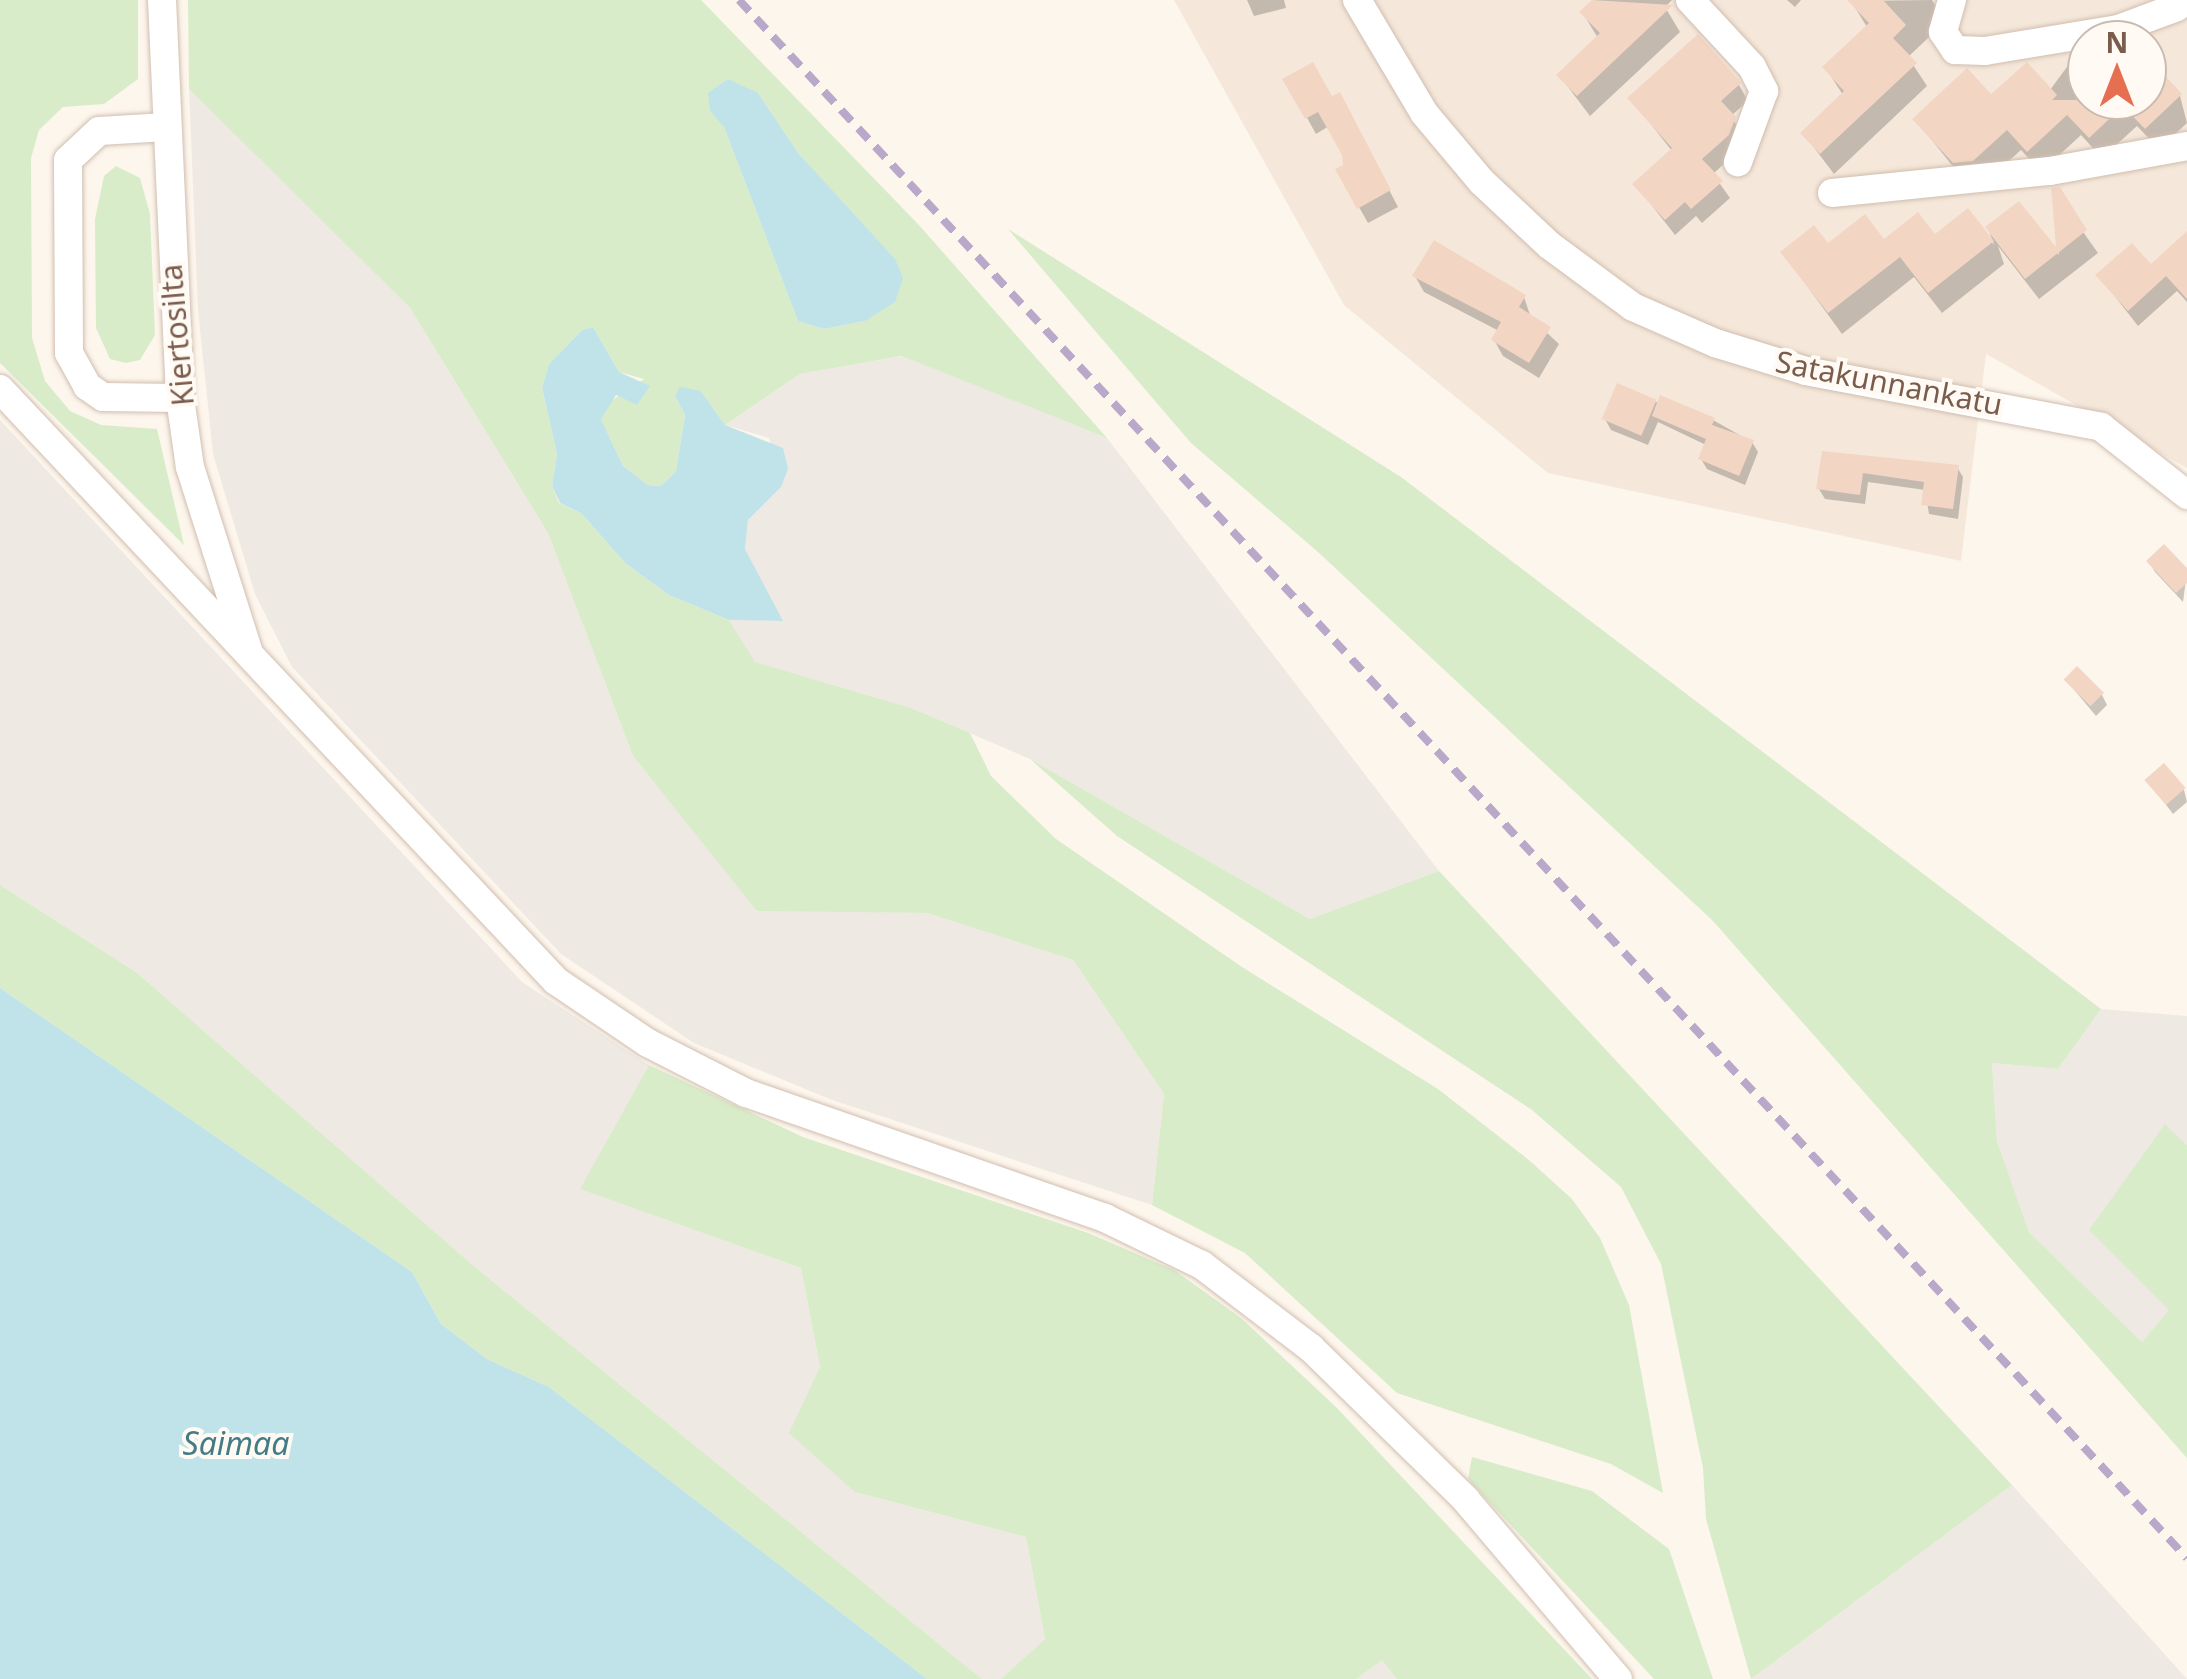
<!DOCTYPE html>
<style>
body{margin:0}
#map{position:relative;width:2187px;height:1679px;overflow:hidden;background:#fdf6ec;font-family:"Noto Sans",sans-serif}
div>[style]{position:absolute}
.residential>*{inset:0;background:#f5e8da}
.industrial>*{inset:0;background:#efe9e4}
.green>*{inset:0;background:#d8ecc9}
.water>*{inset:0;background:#bfe3e8}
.shadow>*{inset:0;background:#0003}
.building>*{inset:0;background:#f3d5c3;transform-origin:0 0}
.roads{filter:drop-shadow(0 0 2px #d1beb0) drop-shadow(0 0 2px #d1beb0)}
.minor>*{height:28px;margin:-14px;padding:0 14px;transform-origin:14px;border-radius:14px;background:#fff}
.rail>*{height:8px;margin-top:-4px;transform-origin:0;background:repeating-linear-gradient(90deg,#b9a8c9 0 15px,transparent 0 25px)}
span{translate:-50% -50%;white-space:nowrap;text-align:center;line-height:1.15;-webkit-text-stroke:8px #fffaf3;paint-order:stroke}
.street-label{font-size:30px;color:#7a5c4d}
.water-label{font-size:32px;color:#437c86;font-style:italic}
.north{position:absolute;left:2067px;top:20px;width:100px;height:100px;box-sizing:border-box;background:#fffaf3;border:2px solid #cabbb1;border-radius:50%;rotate:0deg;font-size:28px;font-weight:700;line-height:40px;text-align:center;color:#7a5c4d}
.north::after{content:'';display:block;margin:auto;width:35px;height:45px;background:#e76f51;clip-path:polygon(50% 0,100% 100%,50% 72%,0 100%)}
</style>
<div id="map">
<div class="residential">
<div style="clip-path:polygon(evenodd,1174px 0,2187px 0,2187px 468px,1986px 354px,1961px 561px,1548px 473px,1344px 305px,1174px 0,2087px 40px,2147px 40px,2147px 100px,2087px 100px,2087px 40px)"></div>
</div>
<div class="industrial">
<div style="clip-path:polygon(189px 89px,410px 308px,548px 533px,633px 756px,757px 910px,927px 913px,1073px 960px,1164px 1094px,1152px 1205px,832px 1100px,694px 1043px,561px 954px,292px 667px,255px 594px,213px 454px,198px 310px)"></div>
<div style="clip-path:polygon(903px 356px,1107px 438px,1439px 871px,1310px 919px,1030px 759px,911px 708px,754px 662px,729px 620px,782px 621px,745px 549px,748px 520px,781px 487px,769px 438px,725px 425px,800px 374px)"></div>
<div style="clip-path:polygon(0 420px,522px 982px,649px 1065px,581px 1189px,801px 1268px,820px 1367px,855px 1492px,1026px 1537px,1045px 1639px,1001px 1679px,982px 1679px,475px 1267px,136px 972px,0 885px)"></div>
<div style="clip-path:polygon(2101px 1009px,2187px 1016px,2187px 1145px,2166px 1125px,2169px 1311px,2142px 1342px,2029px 1232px,1997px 1141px,1992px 1063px,2058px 1069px)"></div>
<div style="clip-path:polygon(2012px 1485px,2187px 1679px,1751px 1679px)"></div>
<div style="clip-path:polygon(1382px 1659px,1397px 1679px,1356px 1679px)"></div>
</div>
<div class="green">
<div style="clip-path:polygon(0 0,138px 0,138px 79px,104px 104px,63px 107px,39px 130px,31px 158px,32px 338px,45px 381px,70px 411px,101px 425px,157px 429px,184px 545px,0 363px)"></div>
<div style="clip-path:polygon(evenodd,188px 0,701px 0,918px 224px,1107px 438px,902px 356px,800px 374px,725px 425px,701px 391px,675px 396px,685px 415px,676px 471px,661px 486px,648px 485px,623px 466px,601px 419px,608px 403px,644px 379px,619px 372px,593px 327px,582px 330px,549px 364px,542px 388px,557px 454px,552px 486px,559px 503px,582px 514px,625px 563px,669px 595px,729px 620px,755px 662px,911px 708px,970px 733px,991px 776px,1056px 839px,1242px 967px,1438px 1089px,1530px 1161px,1572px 1199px,1600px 1238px,1629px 1305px,1663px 1493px,1611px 1464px,1397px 1393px,1245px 1253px,1152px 1205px,1164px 1094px,1073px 960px,927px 913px,757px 911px,633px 756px,548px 533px,410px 308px,189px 89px,188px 0,758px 93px,799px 154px,876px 240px,865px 321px,824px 329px,798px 321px,724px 127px,758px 93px)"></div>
<div style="clip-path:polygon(116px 166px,140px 178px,150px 214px,155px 335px,140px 360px,126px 363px,110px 359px,96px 328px,95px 219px,104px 176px)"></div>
<div style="clip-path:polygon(1008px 229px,1401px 477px,2101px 1009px,2058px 1069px,1992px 1063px,1997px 1141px,2029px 1232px,2142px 1342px,2169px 1310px,2089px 1230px,2165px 1124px,2187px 1145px,2187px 1458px,1713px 921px,1318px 552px,1191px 443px)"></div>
<div style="clip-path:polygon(1030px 759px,1310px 919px,1439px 871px,2012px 1485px,1751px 1679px,1706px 1519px,1703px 1468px,1661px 1264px,1621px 1187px,1532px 1110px,1117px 836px)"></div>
<div style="clip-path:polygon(0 885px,136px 972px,475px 1267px,982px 1679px,927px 1679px,549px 1387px,487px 1359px,441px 1324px,412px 1272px,0 988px)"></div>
<div style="clip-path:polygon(649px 1065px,803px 1137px,1088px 1233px,1174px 1270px,1241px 1318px,1337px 1408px,1592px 1679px,1397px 1679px,1382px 1660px,1356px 1679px,1001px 1679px,1045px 1639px,1026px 1537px,855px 1492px,789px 1433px,820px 1367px,801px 1268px,580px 1189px)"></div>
<div style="clip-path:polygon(1472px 1457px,1592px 1491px,1669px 1549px,1713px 1679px,1654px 1679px,1468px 1479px)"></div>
</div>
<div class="water">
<div style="clip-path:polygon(728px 79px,758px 93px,799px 154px,895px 259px,903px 278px,895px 302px,865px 321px,824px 329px,798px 321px,724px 127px,710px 111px,708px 93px)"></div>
<div style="clip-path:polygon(593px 327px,619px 372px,650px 386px,637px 405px,616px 395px,601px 419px,623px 466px,648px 485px,661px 486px,676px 471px,685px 415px,675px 396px,680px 387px,701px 391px,725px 425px,783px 448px,788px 469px,781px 487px,748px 520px,745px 549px,783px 621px,729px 620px,669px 595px,625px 563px,582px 514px,560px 503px,552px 486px,557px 454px,542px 388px,549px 364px,582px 330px)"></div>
<div style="clip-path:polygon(0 988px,412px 1272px,441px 1324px,487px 1359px,549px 1387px,927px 1679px,0 1679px)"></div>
</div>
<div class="shadow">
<div style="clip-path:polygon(1247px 0,1284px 0,1286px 8px,1254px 16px)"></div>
<div style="clip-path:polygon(1595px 0,1672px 0,1665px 7px,1680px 32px,1590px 116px,1559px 75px,1598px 38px,1582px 12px)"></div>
<div style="clip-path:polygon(1787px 0,1801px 0,1795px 7px)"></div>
<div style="clip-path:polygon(1932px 0,1945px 22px,1908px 57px,1927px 86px,1834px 174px,1803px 133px,1843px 95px,1825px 67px,1867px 27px,1851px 1px)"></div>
<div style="clip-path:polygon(2087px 54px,2087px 100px,2147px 100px,2147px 60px,2180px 96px,2187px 123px,2159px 149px,2137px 126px,2102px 158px,2081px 135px,2041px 172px,2021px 150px,1985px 182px,1967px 184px,1915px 119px,1991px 98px,2050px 90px,2075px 56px)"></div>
<div style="clip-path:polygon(1286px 80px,1348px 111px,1398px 207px,1368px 223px,1338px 170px,1346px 166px,1345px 154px,1329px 126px,1316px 134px)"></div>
<div style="clip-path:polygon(1739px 85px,1748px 101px,1731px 116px,1743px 136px,1738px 151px,1713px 174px,1730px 198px,1702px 223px,1696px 216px,1675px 235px,1635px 184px,1672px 151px,1631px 99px)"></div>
<div style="clip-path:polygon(2054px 191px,2098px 253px,2039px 299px,1998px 246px,2004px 264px,1942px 313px,1914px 277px,1842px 334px,1783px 253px,1934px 237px,1968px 212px,1994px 245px,1988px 228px,2018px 204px,2059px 255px)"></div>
<div style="clip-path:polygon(2187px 235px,2187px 302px,2177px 291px,2138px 326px,2099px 276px,2150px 268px)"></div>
<div style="clip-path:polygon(1415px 276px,1524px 297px,1531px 318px,1559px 344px,1539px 378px,1503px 356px,1494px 340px,1499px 331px,1424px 292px)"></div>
<div style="clip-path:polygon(1656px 402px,1713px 420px,1752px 442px,1758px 452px,1745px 485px,1707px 469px,1701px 459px,1706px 445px,1658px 422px,1648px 445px,1611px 430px,1605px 419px)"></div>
<div style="clip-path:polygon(1824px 454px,1957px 467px,1963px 477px,1958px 519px,1929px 514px,1925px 490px,1868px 482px,1865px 504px,1825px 499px,1819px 489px)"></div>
<div style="clip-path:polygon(2149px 562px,2187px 572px,2183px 602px,2155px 572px)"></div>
<div style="clip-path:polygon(2066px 680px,2102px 695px,2107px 705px,2096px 716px)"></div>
<div style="clip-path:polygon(2148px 781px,2184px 790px,2187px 802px,2173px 814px)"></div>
</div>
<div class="building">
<div style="clip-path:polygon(1592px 0,1673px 5px,1577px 96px,1556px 75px,1600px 33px,1579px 12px)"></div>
<div style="clip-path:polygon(1847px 0,1883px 0,1906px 25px,1893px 38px,1917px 63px,1820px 154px,1800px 133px,1844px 91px,1822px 67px,1869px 23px)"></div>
<div style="clip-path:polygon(1698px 34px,1741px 83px,1721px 101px,1736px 117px,1729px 135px,1702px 159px,1723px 181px,1691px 209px,1685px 202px,1665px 220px,1632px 184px,1672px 148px,1627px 98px)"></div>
<div style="clip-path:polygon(2147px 56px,2182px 94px,2145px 129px,2123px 106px,2089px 138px,2067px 115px,2027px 152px,2007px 130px,1973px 161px,1953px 163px,1912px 119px,1967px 68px,1991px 94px,2027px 62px,2057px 95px,2052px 100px,2147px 100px)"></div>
<div style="clip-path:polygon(1313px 62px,1332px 96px,1340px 92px,1391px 190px,1357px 209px,1335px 169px,1343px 165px,1342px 155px,1318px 112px,1305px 119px,1282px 79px)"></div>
<div style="clip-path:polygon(2060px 187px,2087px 230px,2025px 279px,1985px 227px,2019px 201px,2056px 247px,2051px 188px)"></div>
<div style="clip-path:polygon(1968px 208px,1994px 241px,1928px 293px,1900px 257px,1828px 313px,1780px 252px,1814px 225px,1828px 243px,1865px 214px,1884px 239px,1918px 212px,1935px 234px)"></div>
<div style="clip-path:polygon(2187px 231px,2187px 299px,2166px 276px,2128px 311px,2095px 275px,2132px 243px,2151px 264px)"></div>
<div style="clip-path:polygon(1434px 240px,1526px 295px,1519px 307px,1551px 327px,1529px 363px,1491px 340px,1501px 322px,1412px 276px)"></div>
<div style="left:1617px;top:383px;width:43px;height:39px;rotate:23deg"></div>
<div style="clip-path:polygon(1660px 395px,1715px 418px,1712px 425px,1754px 440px,1739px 476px,1698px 459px,1706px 439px,1652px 416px)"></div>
<div style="clip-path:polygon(1822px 451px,1959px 465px,1953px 509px,1921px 505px,1924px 482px,1863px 473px,1860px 495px,1816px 489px)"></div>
<div style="clip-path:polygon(2164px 544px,2187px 568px,2187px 583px,2176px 593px,2146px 561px)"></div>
<div style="left:2077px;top:666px;width:38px;height:19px;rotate:45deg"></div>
<div style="left:2164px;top:763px;width:33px;height:26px;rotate:49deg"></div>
</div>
<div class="roads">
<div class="minor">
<div style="left:162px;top:0;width:398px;rotate:87.4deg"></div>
<div style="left:180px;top:398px;width:70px;rotate:81.8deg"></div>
<div style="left:190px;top:467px;width:195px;rotate:72.4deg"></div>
<div style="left:1357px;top:0;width:131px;rotate:59.3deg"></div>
<div style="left:1424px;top:113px;width:90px;rotate:50deg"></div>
<div style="left:1482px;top:182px;width:92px;rotate:43.2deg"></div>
<div style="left:1549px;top:245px;width:104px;rotate:36.4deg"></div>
<div style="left:1633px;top:307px;width:90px;rotate:23.7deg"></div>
<div style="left:1715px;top:343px;width:95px;rotate:17.1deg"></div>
<div style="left:1806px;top:371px;width:300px;rotate:10.7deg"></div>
<div style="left:2101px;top:427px;width:110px;rotate:38.3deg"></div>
<div style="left:1690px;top:0;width:91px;rotate:47.2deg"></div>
<div style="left:1752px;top:67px;width:27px;rotate:63deg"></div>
<div style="left:1764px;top:91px;width:76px;rotate:110.1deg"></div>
<div style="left:1952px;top:0;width:33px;rotate:106deg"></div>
<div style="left:1943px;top:32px;width:22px;rotate:56deg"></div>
<div style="left:1955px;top:50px;width:30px;rotate:2deg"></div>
<div style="left:1985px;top:51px;width:135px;rotate:-9.4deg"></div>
<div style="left:2118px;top:29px;width:63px;rotate:-20.4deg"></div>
<div style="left:166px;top:127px;width:67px;rotate:176.6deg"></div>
<div style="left:99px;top:131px;width:42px;rotate:136.9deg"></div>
<div style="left:68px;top:160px;width:193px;rotate:89.7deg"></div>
<div style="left:69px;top:353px;width:38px;rotate:61deg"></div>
<div style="left:87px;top:386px;width:19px;rotate:35deg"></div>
<div style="left:103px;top:397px;width:77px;rotate:0.7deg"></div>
<div style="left:1832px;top:193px;width:219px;rotate:-5.8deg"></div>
<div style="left:2050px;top:171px;width:139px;rotate:-10.3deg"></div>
<div style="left:0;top:389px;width:812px;rotate:46.8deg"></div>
<div style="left:556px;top:981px;width:111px;rotate:34deg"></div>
<div style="left:648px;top:1043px;width:110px;rotate:27deg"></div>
<div style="left:746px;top:1093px;width:380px;rotate:19.2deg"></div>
<div style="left:1105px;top:1218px;width:108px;rotate:25.9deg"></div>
<div style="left:1202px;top:1265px;width:137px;rotate:37.3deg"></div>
<div style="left:1311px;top:1348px;width:217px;rotate:44.4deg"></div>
<div style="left:1466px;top:1500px;width:235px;rotate:49.7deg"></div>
</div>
</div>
<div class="rail">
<div style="left:739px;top:0;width:2127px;rotate:47.1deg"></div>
</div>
<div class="street-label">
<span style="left:177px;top:335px;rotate:-95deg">Kiertosilta</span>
<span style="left:1889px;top:383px;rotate:11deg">Satakunnankatu</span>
</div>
<div class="water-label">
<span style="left:236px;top:1443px">Saimaa</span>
</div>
<div class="north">N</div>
</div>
